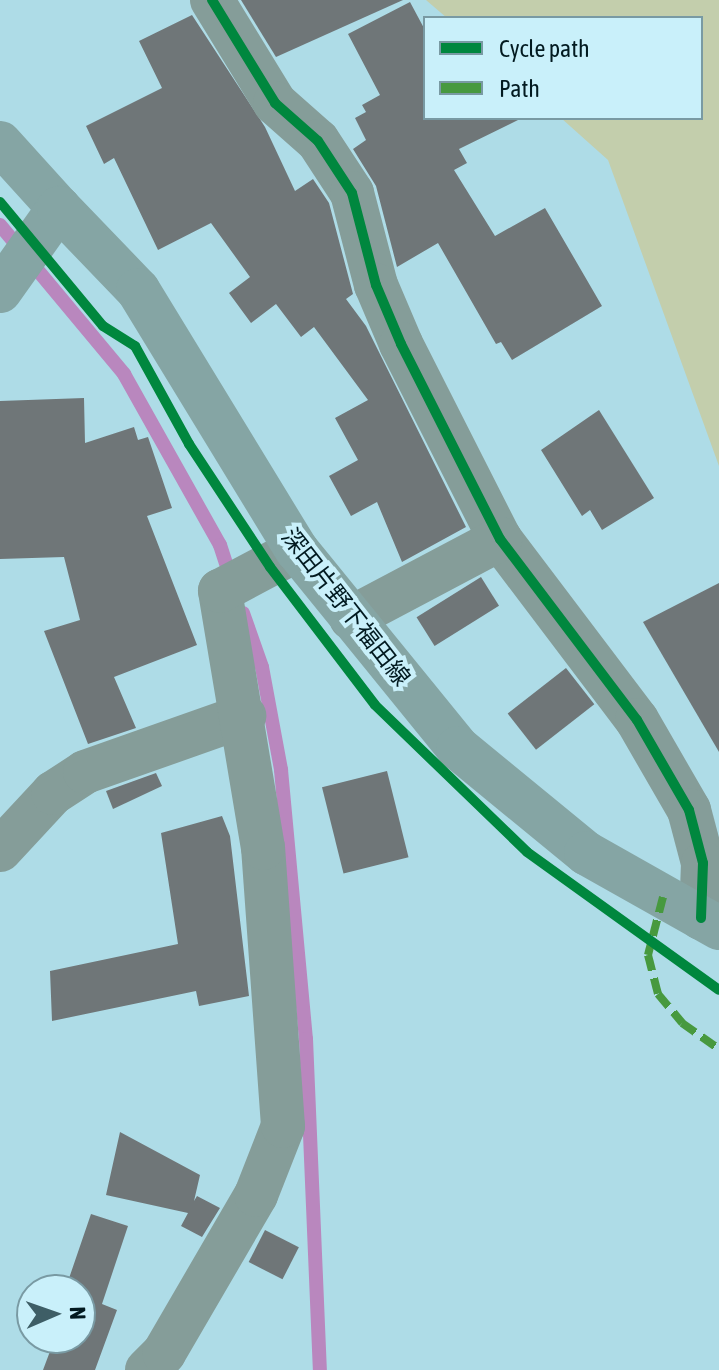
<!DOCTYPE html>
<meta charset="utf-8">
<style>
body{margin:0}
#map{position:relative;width:719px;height:1370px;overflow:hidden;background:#aedce7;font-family:"Asap Condensed","Noto Sans JP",sans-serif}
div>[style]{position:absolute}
.green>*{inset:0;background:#c3ceac}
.stream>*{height:14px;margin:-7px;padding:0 7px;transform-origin:7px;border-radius:7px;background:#b987be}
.building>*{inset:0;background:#6f7678;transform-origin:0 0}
.street>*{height:44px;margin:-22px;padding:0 22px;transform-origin:22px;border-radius:22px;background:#859d99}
.secondary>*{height:44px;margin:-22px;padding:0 22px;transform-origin:22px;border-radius:22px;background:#85a5a4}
.quiet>*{height:8px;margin-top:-4px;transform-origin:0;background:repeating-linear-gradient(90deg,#47993f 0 16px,transparent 0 24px)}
.cycleway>*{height:10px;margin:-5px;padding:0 5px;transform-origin:5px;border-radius:5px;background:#00873e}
span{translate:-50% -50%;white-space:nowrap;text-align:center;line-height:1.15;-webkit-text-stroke:8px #c9f0fa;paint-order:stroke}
.street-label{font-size:24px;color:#021a20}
.legend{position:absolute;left:423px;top:16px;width:280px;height:104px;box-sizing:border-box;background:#c9f0fa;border:2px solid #799aa3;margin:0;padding:10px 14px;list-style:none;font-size:24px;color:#021a20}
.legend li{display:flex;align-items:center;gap:16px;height:40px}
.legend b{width:40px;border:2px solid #799aa3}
.north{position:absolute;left:16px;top:1274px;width:80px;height:80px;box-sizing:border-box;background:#c9f0fa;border:2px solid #799aa3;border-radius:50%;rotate:88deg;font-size:22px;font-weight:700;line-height:32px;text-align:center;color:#021a20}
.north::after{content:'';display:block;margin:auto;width:28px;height:36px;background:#3e5e66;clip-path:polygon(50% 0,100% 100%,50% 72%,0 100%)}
</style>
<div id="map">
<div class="green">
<div style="clip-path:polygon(426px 0,719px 0,719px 466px,608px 160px,561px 118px,701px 118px,701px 18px,447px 18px)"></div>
</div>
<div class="stream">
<div style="left:0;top:225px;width:194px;rotate:50.2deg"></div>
<div style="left:124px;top:374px;width:196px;rotate:60.7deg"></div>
<div style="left:220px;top:545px;width:35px;rotate:72deg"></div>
<div style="left:243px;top:613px;width:57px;rotate:70.6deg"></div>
<div style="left:262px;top:667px;width:105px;rotate:79.5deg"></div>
<div style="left:281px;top:770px;width:270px;rotate:84.7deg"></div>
<div style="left:306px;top:1039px;width:331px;rotate:87.6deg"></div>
</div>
<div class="building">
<div style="clip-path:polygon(241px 0,403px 0,276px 57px)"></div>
<div style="clip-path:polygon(410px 2px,425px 30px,425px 118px,522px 118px,459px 149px,467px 163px,454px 170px,495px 236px,545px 208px,602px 306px,512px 360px,501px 342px,496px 344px,438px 243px,397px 267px,376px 186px,353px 149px,366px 140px,355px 118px,366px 112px,362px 105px,380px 95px,348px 34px)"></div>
<div style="clip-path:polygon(192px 15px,265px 127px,295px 191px,313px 179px,329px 203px,353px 294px,346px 299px,366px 326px,466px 527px,402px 562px,377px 502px,351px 516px,329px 476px,358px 460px,335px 418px,368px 400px,314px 327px,301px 337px,276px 304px,251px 323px,229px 293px,250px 277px,211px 223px,158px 250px,114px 158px,104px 164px,86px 126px,162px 88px,139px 41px)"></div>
<div style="clip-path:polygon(84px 398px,85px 443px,134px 427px,138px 440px,148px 437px,172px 508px,147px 516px,197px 645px,114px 677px,136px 728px,88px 744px,44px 631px,80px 620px,64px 557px,0 559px,0 401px)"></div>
<div style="clip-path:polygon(599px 410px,654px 498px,602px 530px,590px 510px,582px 516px,541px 450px)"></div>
<div style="left:481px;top:577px;width:34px;height:76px;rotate:58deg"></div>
<div style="clip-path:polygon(719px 583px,719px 752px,643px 622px)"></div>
<div style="left:566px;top:668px;width:46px;height:74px;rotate:52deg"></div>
<div style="left:387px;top:771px;width:89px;height:67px;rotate:76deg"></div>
<div style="clip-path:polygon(156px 773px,162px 786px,113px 809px,106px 791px)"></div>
<div style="clip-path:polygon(222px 816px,230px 836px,249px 996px,199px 1006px,196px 991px,52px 1021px,50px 971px,178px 944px,161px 833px)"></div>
<div style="clip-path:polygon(120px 1132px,200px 1175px,194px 1201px,197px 1196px,220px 1208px,202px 1237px,181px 1226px,188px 1213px,106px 1195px)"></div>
<div style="clip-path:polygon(91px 1214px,128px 1226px,102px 1304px,117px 1310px,95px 1370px,43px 1370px,55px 1338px,80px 1338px,80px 1290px,65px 1290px)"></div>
<div style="left:265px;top:1230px;width:38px;height:36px;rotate:27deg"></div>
</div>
<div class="street">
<div style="left:212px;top:0;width:121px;rotate:58.5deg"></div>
<div style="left:275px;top:103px;width:57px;rotate:41.5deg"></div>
<div style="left:318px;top:141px;width:62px;rotate:56.8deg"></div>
<div style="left:352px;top:193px;width:95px;rotate:75.4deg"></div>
<div style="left:376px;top:285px;width:64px;rotate:67deg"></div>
<div style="left:401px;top:344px;width:219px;rotate:63.1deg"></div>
<div style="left:500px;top:539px;width:227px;rotate:52.9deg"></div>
<div style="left:637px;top:720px;width:104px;rotate:60deg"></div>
<div style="left:689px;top:810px;width:55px;rotate:75.2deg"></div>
<div style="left:703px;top:863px;width:55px;rotate:92.1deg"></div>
<div style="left:351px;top:618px;width:169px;rotate:-27.9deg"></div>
<div style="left:0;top:850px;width:78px;rotate:-47.1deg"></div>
<div style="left:53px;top:793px;width:38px;rotate:-33deg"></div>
<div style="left:85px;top:772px;width:169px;rotate:-19.4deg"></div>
<div style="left:147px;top:1370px;width:24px;rotate:-45deg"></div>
<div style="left:164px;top:1353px;width:183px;rotate:-59.8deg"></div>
<div style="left:256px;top:1195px;width:74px;rotate:-68.6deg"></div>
<div style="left:283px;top:1126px;width:279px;rotate:-94.1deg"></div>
<div style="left:263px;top:848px;width:261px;rotate:-99.5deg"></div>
<div style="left:220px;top:591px;width:87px;rotate:-28deg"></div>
</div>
<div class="secondary">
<div style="left:0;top:143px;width:88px;rotate:47.8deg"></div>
<div style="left:0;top:291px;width:102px;rotate:-54.6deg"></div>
<div style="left:59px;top:208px;width:114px;rotate:46.1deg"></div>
<div style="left:138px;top:290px;width:305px;rotate:58.6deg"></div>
<div style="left:297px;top:550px;width:255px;rotate:50.9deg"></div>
<div style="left:458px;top:748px;width:166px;rotate:39.4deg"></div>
<div style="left:586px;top:853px;width:153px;rotate:29.4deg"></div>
</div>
<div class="quiet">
<div style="left:663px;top:897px;width:60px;rotate:104.5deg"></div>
<div style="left:648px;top:955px;width:40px;rotate:75.6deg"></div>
<div style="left:658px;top:994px;width:38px;rotate:50deg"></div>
<div style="left:682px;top:1023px;width:45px;rotate:35.1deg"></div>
</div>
<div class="cycleway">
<div style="left:212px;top:0;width:121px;rotate:58.5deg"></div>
<div style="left:275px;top:103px;width:57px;rotate:41.5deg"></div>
<div style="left:318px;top:141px;width:62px;rotate:56.8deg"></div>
<div style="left:352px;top:193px;width:95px;rotate:75.4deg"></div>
<div style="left:376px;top:285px;width:64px;rotate:67deg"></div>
<div style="left:401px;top:344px;width:219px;rotate:63.1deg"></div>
<div style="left:500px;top:539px;width:227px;rotate:52.9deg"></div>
<div style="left:637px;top:720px;width:104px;rotate:60deg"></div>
<div style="left:689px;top:810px;width:55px;rotate:75.2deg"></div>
<div style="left:703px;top:863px;width:55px;rotate:92.1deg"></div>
<div style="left:0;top:202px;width:161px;rotate:50.3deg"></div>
<div style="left:103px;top:326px;width:38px;rotate:32deg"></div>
<div style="left:135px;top:346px;width:112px;rotate:61.1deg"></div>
<div style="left:189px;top:444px;width:147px;rotate:56.6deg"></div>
<div style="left:270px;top:567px;width:173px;rotate:52.7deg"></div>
<div style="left:375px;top:705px;width:211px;rotate:44deg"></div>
<div style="left:527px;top:852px;width:236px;rotate:35.7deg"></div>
</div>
<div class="street-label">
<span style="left:346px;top:607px;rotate:52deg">深田片野下福田線</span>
</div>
<ul class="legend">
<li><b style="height:10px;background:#00873e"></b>Cycle path</li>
<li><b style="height:10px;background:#47993f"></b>Path</li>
</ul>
<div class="north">N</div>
</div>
